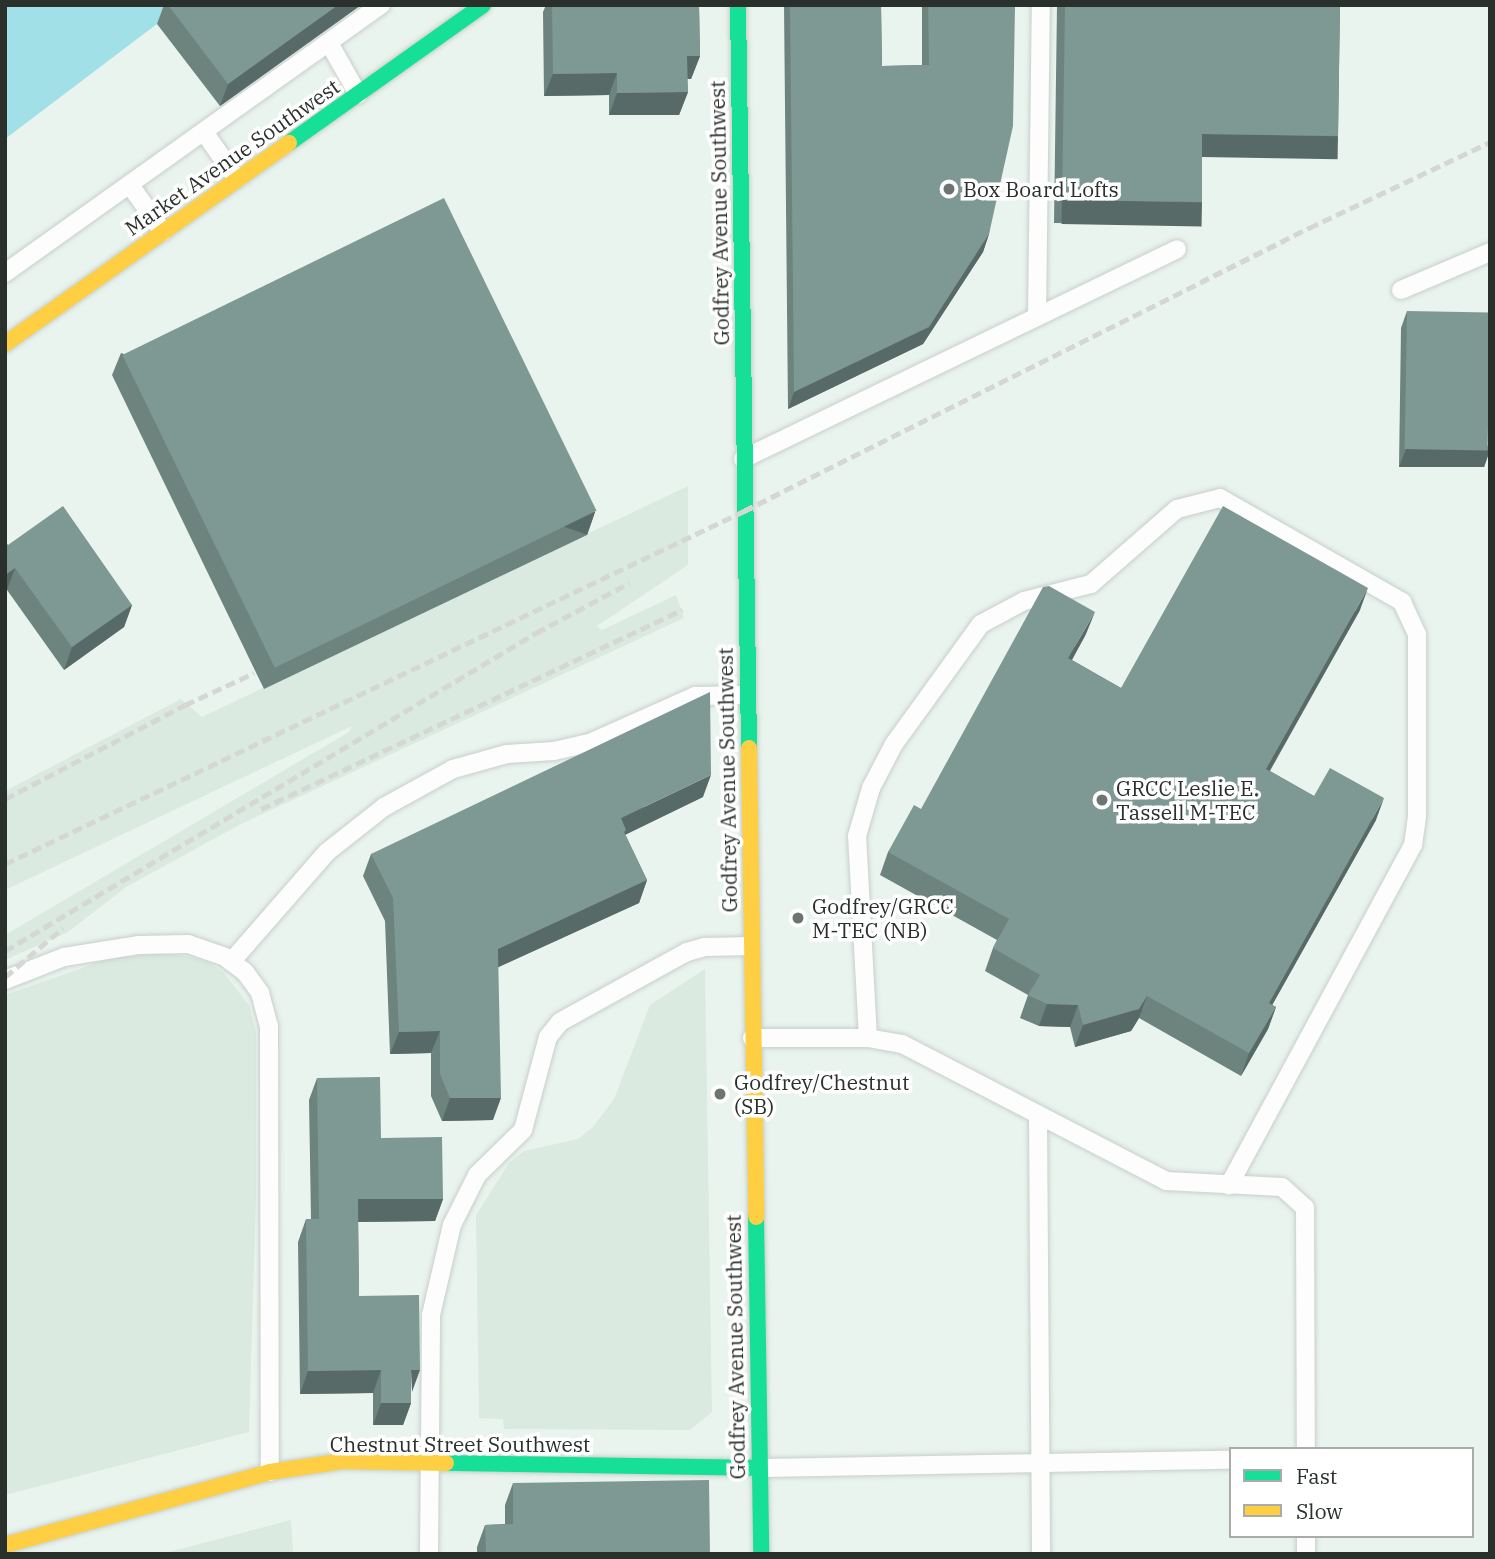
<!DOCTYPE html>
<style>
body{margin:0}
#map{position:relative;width:1495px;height:1559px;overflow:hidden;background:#eaf4ee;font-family:"IBM Plex Serif",serif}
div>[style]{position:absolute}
.built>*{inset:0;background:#daeae0}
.water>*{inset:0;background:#a0e0e6}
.roads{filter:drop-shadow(0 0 2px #c7cfca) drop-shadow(0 0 2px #c7cfca)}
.lane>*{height:18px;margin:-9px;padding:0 9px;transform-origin:9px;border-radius:9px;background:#fcfdfc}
.fast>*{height:16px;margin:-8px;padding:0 8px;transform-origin:8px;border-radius:8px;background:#16e098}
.slow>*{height:16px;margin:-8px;padding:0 8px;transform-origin:8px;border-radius:8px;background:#ffcf43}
.rail>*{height:5px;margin-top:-2.5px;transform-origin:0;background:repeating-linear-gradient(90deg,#d5d7d5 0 10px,transparent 0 15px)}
.wall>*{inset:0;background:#6c837e}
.shaded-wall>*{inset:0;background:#586a67;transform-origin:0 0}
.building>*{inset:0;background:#7e9893;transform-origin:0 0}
.dots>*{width:19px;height:19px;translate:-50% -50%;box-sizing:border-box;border:4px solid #fff;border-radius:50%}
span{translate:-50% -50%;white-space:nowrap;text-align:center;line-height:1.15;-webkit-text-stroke:7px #fff;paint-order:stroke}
.street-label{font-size:21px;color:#2a302c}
.poi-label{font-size:21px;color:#2a302c}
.left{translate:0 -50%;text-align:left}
.frame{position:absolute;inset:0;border:7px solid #2a302c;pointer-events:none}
.legend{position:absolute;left:1229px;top:1447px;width:245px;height:91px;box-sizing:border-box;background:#fff;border:2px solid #aaacab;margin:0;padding:9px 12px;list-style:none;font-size:21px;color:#2a302c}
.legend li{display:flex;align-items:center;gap:14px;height:35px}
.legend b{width:35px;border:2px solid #aaacab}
</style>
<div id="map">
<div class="built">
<div style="clip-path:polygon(688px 486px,688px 565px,597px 626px,602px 630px,676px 595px,684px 618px,241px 824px,126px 887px,68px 932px,5px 960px,5px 935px,349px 732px,352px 726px,5px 890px,5px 791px,181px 699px,202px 717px)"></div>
<div style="clip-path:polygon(160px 954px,186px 956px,208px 962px,223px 972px,249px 1005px,256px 1032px,256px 1198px,249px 1432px,5px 1495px,5px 995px,111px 958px)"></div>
<div style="clip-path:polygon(705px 969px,712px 1412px,690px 1430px,504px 1429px,503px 1419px,479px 1418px,476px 1215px,509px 1163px,524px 1151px,578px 1139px,593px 1127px,614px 1099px,650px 1005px)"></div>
<div style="clip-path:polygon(291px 1520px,293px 1554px,161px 1554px)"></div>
</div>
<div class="water">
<div style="clip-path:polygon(5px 5px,182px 5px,5px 139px)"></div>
</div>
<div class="roads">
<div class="lane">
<div style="left:329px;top:43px;width:59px;rotate:60.4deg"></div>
<div style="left:204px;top:132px;width:57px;rotate:54.9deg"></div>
<div style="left:130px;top:185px;width:57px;rotate:54.9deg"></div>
<div style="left:5px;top:273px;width:462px;rotate:-35.5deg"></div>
<div style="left:1401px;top:290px;width:97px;rotate:-23.1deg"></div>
<div style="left:1037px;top:317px;width:312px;rotate:-89.3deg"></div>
<div style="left:743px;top:459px;width:482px;rotate:-25.8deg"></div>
<div style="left:231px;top:962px;width:146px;rotate:-48.9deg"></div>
<div style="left:327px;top:852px;width:73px;rotate:-38.3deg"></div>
<div style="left:384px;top:807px;width:79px;rotate:-28.8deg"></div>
<div style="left:453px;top:769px;width:56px;rotate:-15.5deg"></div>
<div style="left:507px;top:754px;width:47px;rotate:-3.7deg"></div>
<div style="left:554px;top:751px;width:39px;rotate:-13deg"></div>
<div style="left:592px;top:742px;width:113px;rotate:-24.1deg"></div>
<div style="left:695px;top:696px;width:52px;rotate:-1.1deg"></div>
<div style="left:5px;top:980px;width:63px;rotate:-21.3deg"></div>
<div style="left:64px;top:957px;width:76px;rotate:-9.1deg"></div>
<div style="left:139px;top:945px;width:49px;rotate:-1.2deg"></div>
<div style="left:188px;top:944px;width:39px;rotate:19deg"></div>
<div style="left:225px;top:957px;width:25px;rotate:37deg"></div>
<div style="left:245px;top:972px;width:26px;rotate:54deg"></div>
<div style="left:260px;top:993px;width:34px;rotate:75deg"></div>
<div style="left:269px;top:1026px;width:446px;rotate:89.9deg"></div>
<div style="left:752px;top:1038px;width:116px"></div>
<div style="left:868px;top:1038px;width:35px;rotate:10deg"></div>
<div style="left:902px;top:1044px;width:297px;rotate:27.4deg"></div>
<div style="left:1166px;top:1181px;width:116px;rotate:3deg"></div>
<div style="left:1282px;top:1187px;width:31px;rotate:42deg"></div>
<div style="left:1305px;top:1208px;width:241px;rotate:89.8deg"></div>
<div style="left:868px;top:1038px;width:202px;rotate:-93.1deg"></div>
<div style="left:857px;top:836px;width:50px;rotate:-73.7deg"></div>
<div style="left:871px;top:788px;width:50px;rotate:-62.4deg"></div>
<div style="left:894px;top:744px;width:148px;rotate:-54.1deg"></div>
<div style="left:981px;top:624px;width:49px;rotate:-28.1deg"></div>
<div style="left:1024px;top:601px;width:69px;rotate:-14.2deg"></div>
<div style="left:1091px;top:584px;width:114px;rotate:-41.1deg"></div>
<div style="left:1177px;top:509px;width:44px;rotate:-14.3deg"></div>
<div style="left:1220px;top:498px;width:210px;rotate:29.7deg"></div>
<div style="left:1402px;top:602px;width:35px;rotate:65deg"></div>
<div style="left:1417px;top:634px;width:183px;rotate:90deg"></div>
<div style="left:1417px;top:817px;width:28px;rotate:98deg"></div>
<div style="left:1413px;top:845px;width:387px;rotate:118.4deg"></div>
<div style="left:1038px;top:1117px;width:437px;rotate:89.6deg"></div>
<div style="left:758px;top:1468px;width:473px;rotate:-1deg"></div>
<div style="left:1306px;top:1536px;width:18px;rotate:90deg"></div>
<div style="left:429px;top:1554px;width:239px;rotate:-89.5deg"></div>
<div style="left:431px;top:1315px;width:92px;rotate:-76.9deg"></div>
<div style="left:452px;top:1225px;width:56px;rotate:-63.4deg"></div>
<div style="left:477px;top:1175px;width:64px;rotate:-44.4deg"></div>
<div style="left:523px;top:1130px;width:96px;rotate:-75deg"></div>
<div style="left:548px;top:1037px;width:19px;rotate:-51deg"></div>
<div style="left:560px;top:1022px;width:145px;rotate:-28.9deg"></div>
<div style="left:687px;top:952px;width:19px;rotate:-16deg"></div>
<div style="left:705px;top:947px;width:46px;rotate:-1.2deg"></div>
</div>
<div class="fast">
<div style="left:738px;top:5px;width:743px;rotate:89.15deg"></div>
<div style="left:289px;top:143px;width:238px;rotate:-35.4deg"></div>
<div style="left:756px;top:1217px;width:337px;rotate:89.1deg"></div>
<div style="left:446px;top:1463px;width:312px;rotate:0.9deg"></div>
</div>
<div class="slow">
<div style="left:5px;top:344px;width:348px;rotate:-35.3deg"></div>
<div style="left:749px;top:748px;width:469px;rotate:89.1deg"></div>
<div style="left:5px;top:1545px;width:275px;rotate:-15.4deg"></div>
<div style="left:270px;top:1472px;width:75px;rotate:-8.5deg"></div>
<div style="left:344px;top:1461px;width:102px;rotate:1.1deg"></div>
</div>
</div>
<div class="rail">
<div style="left:5px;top:799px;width:203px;rotate:-27.6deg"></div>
<div style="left:185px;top:705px;width:76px;rotate:-24.9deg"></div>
<div style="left:261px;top:809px;width:466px;rotate:-25.3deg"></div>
<div style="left:5px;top:864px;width:819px;rotate:-25.53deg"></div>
<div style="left:744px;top:511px;width:632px;rotate:-26.61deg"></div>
<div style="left:1309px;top:228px;width:200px;rotate:-25.4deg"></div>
<div style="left:5px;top:951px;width:619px;rotate:-30.92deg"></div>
<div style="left:536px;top:633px;width:106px;rotate:-28.3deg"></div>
<div style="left:5px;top:977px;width:76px;rotate:-40.2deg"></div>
</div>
<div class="wall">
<div style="clip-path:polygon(164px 5px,361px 5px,220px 106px,157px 24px)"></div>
<div style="clip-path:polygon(546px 5px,699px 5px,700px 56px,691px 79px,687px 79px,688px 92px,679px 115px,609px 115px,609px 95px,544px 96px,543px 12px)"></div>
<div style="clip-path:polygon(784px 5px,881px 5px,882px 66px,922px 65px,922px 5px,1015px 5px,989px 234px,983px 252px,923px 344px,788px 409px)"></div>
<div style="clip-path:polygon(1057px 5px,1340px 5px,1338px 136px,1330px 158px,1202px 156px,1202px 202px,1194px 225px,1054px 223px)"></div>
<div style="clip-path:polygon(1407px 311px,1490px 450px,1484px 467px,1399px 467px,1401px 328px)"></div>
<div style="clip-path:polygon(121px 353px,595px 512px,587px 535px,264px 689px,112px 375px)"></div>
<div style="clip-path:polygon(8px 545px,132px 605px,124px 627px,64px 670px,7px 590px)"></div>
<div style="clip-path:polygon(1360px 610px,1270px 771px,1314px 796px,1376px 820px,1272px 1005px,1276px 1007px,1268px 1029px,1241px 1076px,1139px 1018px,1131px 1031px,1075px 1047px,1070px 1027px,1039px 1026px,1020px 1018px,1028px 995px,985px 971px,993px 948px,997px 940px,880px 875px,888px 852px,1086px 634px,1072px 660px,1121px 688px)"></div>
<div style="clip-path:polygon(703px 797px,625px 834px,647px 880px,639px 903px,498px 967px,493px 1120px,442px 1121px,431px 1096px,431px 1053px,390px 1054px,385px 921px,363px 876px,371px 854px)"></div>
<div style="clip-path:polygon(317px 1078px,443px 1199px,435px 1221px,358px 1222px,359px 1296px,411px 1392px,411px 1403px,403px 1425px,373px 1425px,373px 1393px,300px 1394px,298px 1242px,306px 1219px,311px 1219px,309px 1100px)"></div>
<div style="clip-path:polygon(513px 1483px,710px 1554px,477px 1554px,477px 1547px,485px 1525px,505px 1524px,505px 1505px)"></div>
</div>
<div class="shaded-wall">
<div style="clip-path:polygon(338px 5px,361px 5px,220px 106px,228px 84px)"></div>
<div style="clip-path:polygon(687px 56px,700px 56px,691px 79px,679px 79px)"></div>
<div style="clip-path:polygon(617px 73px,609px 95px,544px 96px,553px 74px)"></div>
<div style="clip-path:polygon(688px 92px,679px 115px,609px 115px,617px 93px)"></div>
<div style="left:1202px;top:134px;width:136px;height:23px;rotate:1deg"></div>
<div style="left:1062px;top:200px;width:140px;height:24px;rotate:1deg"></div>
<div style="clip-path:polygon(989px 234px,983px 252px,923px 344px,788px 409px,794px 392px)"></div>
<div style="clip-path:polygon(1406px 449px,1490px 450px,1484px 467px,1399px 467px)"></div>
<div style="left:595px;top:512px;width:24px;height:358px;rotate:109deg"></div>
<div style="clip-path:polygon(15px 568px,7px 590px,5px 592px,5px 575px)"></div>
<div style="clip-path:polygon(1368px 588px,1360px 610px,1258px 791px,1266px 769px)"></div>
<div style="clip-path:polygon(132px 605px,124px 627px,64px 670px,72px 647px)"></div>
<div style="clip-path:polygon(1095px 612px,1086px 634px,1060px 681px,1068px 658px)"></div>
<div style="clip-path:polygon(711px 775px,703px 797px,625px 835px,621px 818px)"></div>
<div style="clip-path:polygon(1384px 798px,1376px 820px,1261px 1025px,1269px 1003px)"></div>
<div style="clip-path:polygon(647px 880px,639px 903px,490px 971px,498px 949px)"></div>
<div style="clip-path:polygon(1147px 996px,1139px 1018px,1131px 1031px,1075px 1047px,1083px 1025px)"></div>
<div style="clip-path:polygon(1047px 1004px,1078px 1005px,1070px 1027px,1039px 1026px)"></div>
<div style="clip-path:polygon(1276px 1007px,1268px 1029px,1241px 1076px,1249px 1053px)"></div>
<div style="clip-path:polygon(440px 1031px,431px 1053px,390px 1054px,399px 1032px)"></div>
<div style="clip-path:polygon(450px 1098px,501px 1098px,493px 1120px,442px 1121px)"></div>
<div style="clip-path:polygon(358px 1199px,443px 1199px,435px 1221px,350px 1222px)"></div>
<div style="clip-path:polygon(381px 1370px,373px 1393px,300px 1394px,308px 1371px)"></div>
<div style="clip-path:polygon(411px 1370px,420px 1370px,412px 1392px)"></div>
<div style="clip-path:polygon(381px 1403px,411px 1403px,403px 1425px,373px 1425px)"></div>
</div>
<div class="building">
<div style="clip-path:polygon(168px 5px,338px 5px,228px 84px)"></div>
<div style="clip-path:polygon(552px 5px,699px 5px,700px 56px,687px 56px,688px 92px,617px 93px,617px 73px,553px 74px)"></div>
<div style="clip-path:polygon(790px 5px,881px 5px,882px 66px,929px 65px,928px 5px,1015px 5px,1013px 126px,989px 234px,929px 327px,794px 392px)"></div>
<div style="clip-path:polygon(1065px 5px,1340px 5px,1338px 136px,1202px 134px,1202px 202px,1062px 200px)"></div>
<div style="left:444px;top:198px;width:348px;height:358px;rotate:64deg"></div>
<div style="left:1407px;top:311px;width:83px;height:138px;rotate:1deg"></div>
<div style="clip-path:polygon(63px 506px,132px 605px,72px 647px,15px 568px,5px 575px,5px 541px,8px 545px)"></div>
<div style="clip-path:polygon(1223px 506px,1368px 588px,1266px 769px,1314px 796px,1330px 768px,1384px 798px,1269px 1003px,1276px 1007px,1249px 1053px,1147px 996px,1139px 1009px,1083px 1025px,1078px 1005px,1047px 1004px,1028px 995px,1040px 975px,993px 948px,1009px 919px,888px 852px,914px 805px,921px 809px,1043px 587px,1049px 586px,1095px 612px,1068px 658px,1121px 688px)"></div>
<div style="clip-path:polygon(710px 692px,711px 775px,621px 818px,626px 830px,624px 832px,647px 880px,498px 949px,501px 1098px,450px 1098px,440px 1074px,440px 1031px,399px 1032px,393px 898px,371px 854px)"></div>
<div style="clip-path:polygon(380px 1077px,381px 1138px,442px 1137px,443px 1199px,358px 1199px,359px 1296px,419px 1295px,420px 1370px,411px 1370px,411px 1403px,381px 1403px,381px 1370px,308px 1371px,306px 1219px,319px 1219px,317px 1078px)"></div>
<div style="clip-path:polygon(709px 1480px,710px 1554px,486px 1554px,485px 1525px,513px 1524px,513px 1483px)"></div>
</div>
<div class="dots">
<div style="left:949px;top:189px;background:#6d7570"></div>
<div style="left:1102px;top:800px;background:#6d7570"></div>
<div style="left:798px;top:918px;background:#6d7570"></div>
<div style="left:720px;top:1094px;background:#6d7570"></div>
</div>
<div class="street-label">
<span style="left:232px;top:157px;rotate:-35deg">Market Avenue Southwest</span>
<span style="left:719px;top:213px;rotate:-91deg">Godfrey Avenue Southwest</span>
<span style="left:727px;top:780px;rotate:-91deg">Godfrey Avenue Southwest</span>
<span style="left:735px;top:1347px;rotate:-91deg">Godfrey Avenue Southwest</span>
<span style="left:460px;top:1444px">Chestnut Street Southwest</span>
</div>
<div class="poi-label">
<span class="left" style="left:963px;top:189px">Box Board Lofts</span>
<span class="left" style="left:1116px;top:800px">GRCC Leslie E.<br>Tassell M-TEC</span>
<span class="left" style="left:812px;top:918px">Godfrey/GRCC<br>M-TEC (NB)</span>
<span class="left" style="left:734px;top:1094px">Godfrey/Chestnut<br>(SB)</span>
</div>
<div class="frame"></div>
<ul class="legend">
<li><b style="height:9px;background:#16e098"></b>Fast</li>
<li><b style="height:9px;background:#ffcf43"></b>Slow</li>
</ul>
</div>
